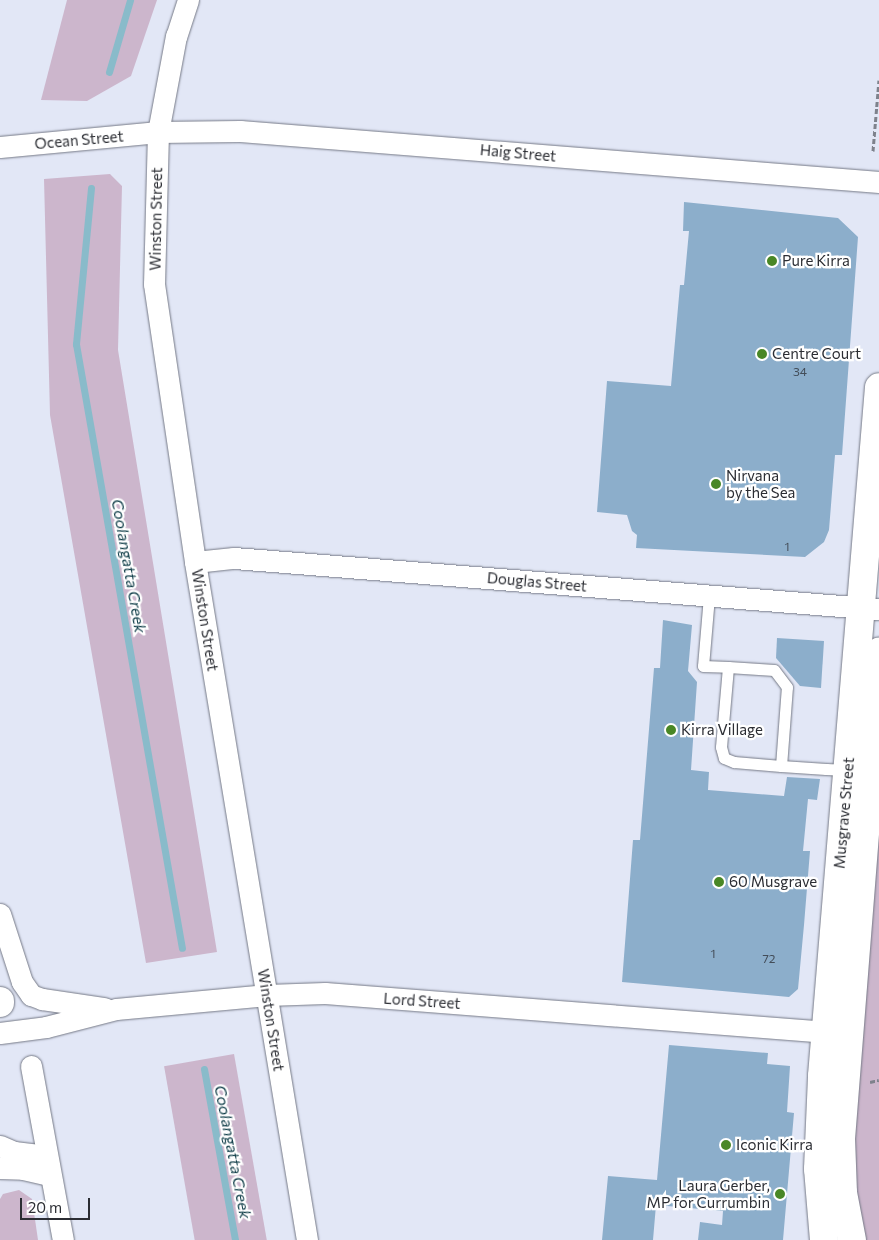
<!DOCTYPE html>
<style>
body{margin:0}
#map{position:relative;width:879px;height:1240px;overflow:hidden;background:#e2e7f6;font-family:Commissioner,sans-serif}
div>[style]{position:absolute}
.green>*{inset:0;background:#ccb6cc;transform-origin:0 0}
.stream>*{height:7px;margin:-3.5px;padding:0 3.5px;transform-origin:3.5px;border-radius:3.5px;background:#89bbca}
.building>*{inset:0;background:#8caecb}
.path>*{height:3px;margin-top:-1.5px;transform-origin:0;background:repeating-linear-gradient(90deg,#7e828c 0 5px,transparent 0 7.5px)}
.roads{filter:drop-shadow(0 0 1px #757986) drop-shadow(0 0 1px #757986)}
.lane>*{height:11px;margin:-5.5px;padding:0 5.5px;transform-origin:5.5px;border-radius:5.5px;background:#fff}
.street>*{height:21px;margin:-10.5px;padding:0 10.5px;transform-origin:10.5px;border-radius:10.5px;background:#fff}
.secondary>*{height:28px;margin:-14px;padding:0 14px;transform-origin:14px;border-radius:14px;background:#fff}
.dots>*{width:14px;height:14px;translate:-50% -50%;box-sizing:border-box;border:2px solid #fff;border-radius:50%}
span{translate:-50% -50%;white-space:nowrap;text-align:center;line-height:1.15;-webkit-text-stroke:4.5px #fff;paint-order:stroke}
.number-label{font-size:12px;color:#434d59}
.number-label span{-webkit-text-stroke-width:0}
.street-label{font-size:15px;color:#2b2d33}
.poi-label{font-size:15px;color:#2b2d33}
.left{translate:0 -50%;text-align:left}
.right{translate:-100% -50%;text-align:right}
.water-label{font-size:16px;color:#0f3d48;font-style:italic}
.scale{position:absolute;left:20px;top:1198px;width:70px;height:22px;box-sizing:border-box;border:2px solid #2b2d33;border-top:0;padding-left:6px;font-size:15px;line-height:18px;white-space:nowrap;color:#2b2d33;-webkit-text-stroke:4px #fff;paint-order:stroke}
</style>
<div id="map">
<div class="green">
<div style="clip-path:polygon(67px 0,157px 0,131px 76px,87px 101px,41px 100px)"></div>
<div style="clip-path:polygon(110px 174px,122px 186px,118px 350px,217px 952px,146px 963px,50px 415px,44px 179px)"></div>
<div style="clip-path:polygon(879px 789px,879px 1240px,863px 1240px,852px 1170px)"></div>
<div style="left:234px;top:1054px;width:189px;height:71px;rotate:80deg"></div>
<div style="clip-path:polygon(19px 1190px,32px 1199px,38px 1240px,0 1240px,0 1199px,3px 1194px)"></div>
</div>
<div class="stream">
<div style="left:109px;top:72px;width:75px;rotate:-73.7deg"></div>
<div style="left:91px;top:188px;width:157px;rotate:95.5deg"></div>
<div style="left:76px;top:344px;width:613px;rotate:80.05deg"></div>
<div style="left:204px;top:1069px;width:174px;rotate:79.7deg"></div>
</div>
<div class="building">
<div style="clip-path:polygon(684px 202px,838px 218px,858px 237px,842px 455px,835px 455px,829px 530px,824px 542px,805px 557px,636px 548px,637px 535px,632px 531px,627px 515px,597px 512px,607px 381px,671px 386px,680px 285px,684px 285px,689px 231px,683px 231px)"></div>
<div style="clip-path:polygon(663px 620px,692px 625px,688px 671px,697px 682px,691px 770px,709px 772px,708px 790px,784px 796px,787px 777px,820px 779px,817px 800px,808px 799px,803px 851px,810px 851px,804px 925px,798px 989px,789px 997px,622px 982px,633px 840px,640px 840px,654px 668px,660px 668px)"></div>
<div style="clip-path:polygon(777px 638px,824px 641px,821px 688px,800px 686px,776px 658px)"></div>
<div style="clip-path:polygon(669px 1045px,768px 1053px,767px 1064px,790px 1066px,787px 1112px,794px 1113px,783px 1240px,698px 1240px,700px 1222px,722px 1225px,723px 1211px,656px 1205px,653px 1240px,602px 1240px,608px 1176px,657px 1180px)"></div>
</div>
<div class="path">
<div style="left:873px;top:151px;width:71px;rotate:-85.2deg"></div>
<div style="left:870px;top:1082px;width:9px;rotate:-13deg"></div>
</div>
<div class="roads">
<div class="lane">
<div style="left:709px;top:596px;width:70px;rotate:94.9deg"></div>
<div style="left:703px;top:666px;width:25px;rotate:2deg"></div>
<div style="left:781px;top:766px;width:79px;rotate:-85.7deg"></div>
<div style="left:787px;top:687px;width:21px;rotate:-127deg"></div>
<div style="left:774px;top:670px;width:46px;rotate:-176.3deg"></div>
<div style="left:728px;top:667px;width:80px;rotate:95deg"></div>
<div style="left:721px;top:747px;width:11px;rotate:75deg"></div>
<div style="left:724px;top:758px;width:11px;rotate:22deg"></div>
<div style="left:734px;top:762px;width:47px;rotate:4.9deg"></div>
<div style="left:781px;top:766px;width:45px;rotate:3.8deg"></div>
<div style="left:826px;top:769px;width:21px;rotate:3deg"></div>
</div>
<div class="street">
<div style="left:188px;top:0;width:38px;rotate:108deg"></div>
<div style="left:176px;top:36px;width:98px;rotate:100.6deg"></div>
<div style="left:158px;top:132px;width:152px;rotate:91.5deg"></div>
<div style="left:154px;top:284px;width:281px;rotate:81.6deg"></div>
<div style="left:195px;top:562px;width:687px;rotate:80.62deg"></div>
<div style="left:0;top:147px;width:159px;rotate:-5.4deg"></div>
<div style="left:158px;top:132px;width:82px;rotate:-0.7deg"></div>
<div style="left:240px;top:131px;width:641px;rotate:4.56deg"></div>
<div style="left:195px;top:562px;width:39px;rotate:-6deg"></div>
<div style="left:234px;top:558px;width:647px;rotate:4.52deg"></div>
<div style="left:0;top:914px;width:71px;rotate:72.1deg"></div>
<div style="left:22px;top:982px;width:16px;rotate:55deg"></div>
<div style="left:31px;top:995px;width:12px;rotate:20deg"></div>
<div style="left:42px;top:999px;width:63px;rotate:8.3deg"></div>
<div style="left:0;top:1033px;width:46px;rotate:-7.4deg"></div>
<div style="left:46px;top:1027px;width:72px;rotate:-14.4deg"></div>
<div style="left:116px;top:1009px;width:152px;rotate:-5.3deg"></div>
<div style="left:267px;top:995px;width:58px;rotate:-2deg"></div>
<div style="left:325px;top:993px;width:517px;rotate:4.44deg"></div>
<div style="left:31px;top:1066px;width:177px;rotate:79.6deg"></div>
<div style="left:0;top:1146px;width:15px;rotate:23deg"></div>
<div style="left:14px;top:1152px;width:33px;rotate:7deg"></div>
<div style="left:0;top:1168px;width:23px;rotate:2deg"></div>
<div style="left:23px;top:1169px;width:28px;rotate:13deg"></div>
</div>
<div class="secondary">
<div style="left:0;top:1001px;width:2px;rotate:90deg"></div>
<div style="left:824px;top:1240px;width:71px;rotate:-94.8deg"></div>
<div style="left:818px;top:1169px;width:93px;rotate:-87.5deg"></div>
<div style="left:822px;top:1076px;width:691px;rotate:-85.27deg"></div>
<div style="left:852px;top:1240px;width:48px;rotate:-100.8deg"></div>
<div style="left:843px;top:1193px;width:54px;rotate:-92.1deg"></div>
<div style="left:841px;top:1139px;width:489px;rotate:-85.5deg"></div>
</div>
</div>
<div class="dots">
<div style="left:772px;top:261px;background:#498726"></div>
<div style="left:762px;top:354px;background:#498726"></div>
<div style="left:716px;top:484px;background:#498726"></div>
<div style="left:671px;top:730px;background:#498726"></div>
<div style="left:719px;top:882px;background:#498726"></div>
<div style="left:726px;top:1145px;background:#498726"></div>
<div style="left:780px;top:1194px;background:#498726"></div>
</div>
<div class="number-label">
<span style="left:800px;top:372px">34</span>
<span style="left:787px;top:547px">1</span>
<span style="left:713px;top:954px">1</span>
<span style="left:769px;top:959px">72</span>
</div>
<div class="street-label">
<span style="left:79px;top:140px;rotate:-5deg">Ocean Street</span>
<span style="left:518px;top:153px;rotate:5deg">Haig Street</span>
<span style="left:156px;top:219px;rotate:-89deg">Winston Street</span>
<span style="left:537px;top:582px;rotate:5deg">Douglas Street</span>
<span style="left:205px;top:620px;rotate:81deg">Winston Street</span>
<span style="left:844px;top:813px;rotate:-85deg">Musgrave Street</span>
<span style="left:422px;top:1001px;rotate:4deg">Lord Street</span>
<span style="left:271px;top:1020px;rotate:81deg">Winston Street</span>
</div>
<div class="poi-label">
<span class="left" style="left:782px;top:261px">Pure Kirra</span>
<span class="left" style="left:772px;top:354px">Centre Court</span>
<span class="left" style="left:726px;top:484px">Nirvana<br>by the Sea</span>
<span class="left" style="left:681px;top:730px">Kirra Village</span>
<span class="left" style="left:729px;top:882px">60 Musgrave</span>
<span class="left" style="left:736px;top:1145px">Iconic Kirra</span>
<span class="right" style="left:770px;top:1194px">Laura Gerber,<br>MP for Currumbin</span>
</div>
<div class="water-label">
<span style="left:129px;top:566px;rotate:80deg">Coolangatta Creek</span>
<span style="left:233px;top:1152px;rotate:79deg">Coolangatta Creek</span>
</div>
<div class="scale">20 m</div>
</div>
